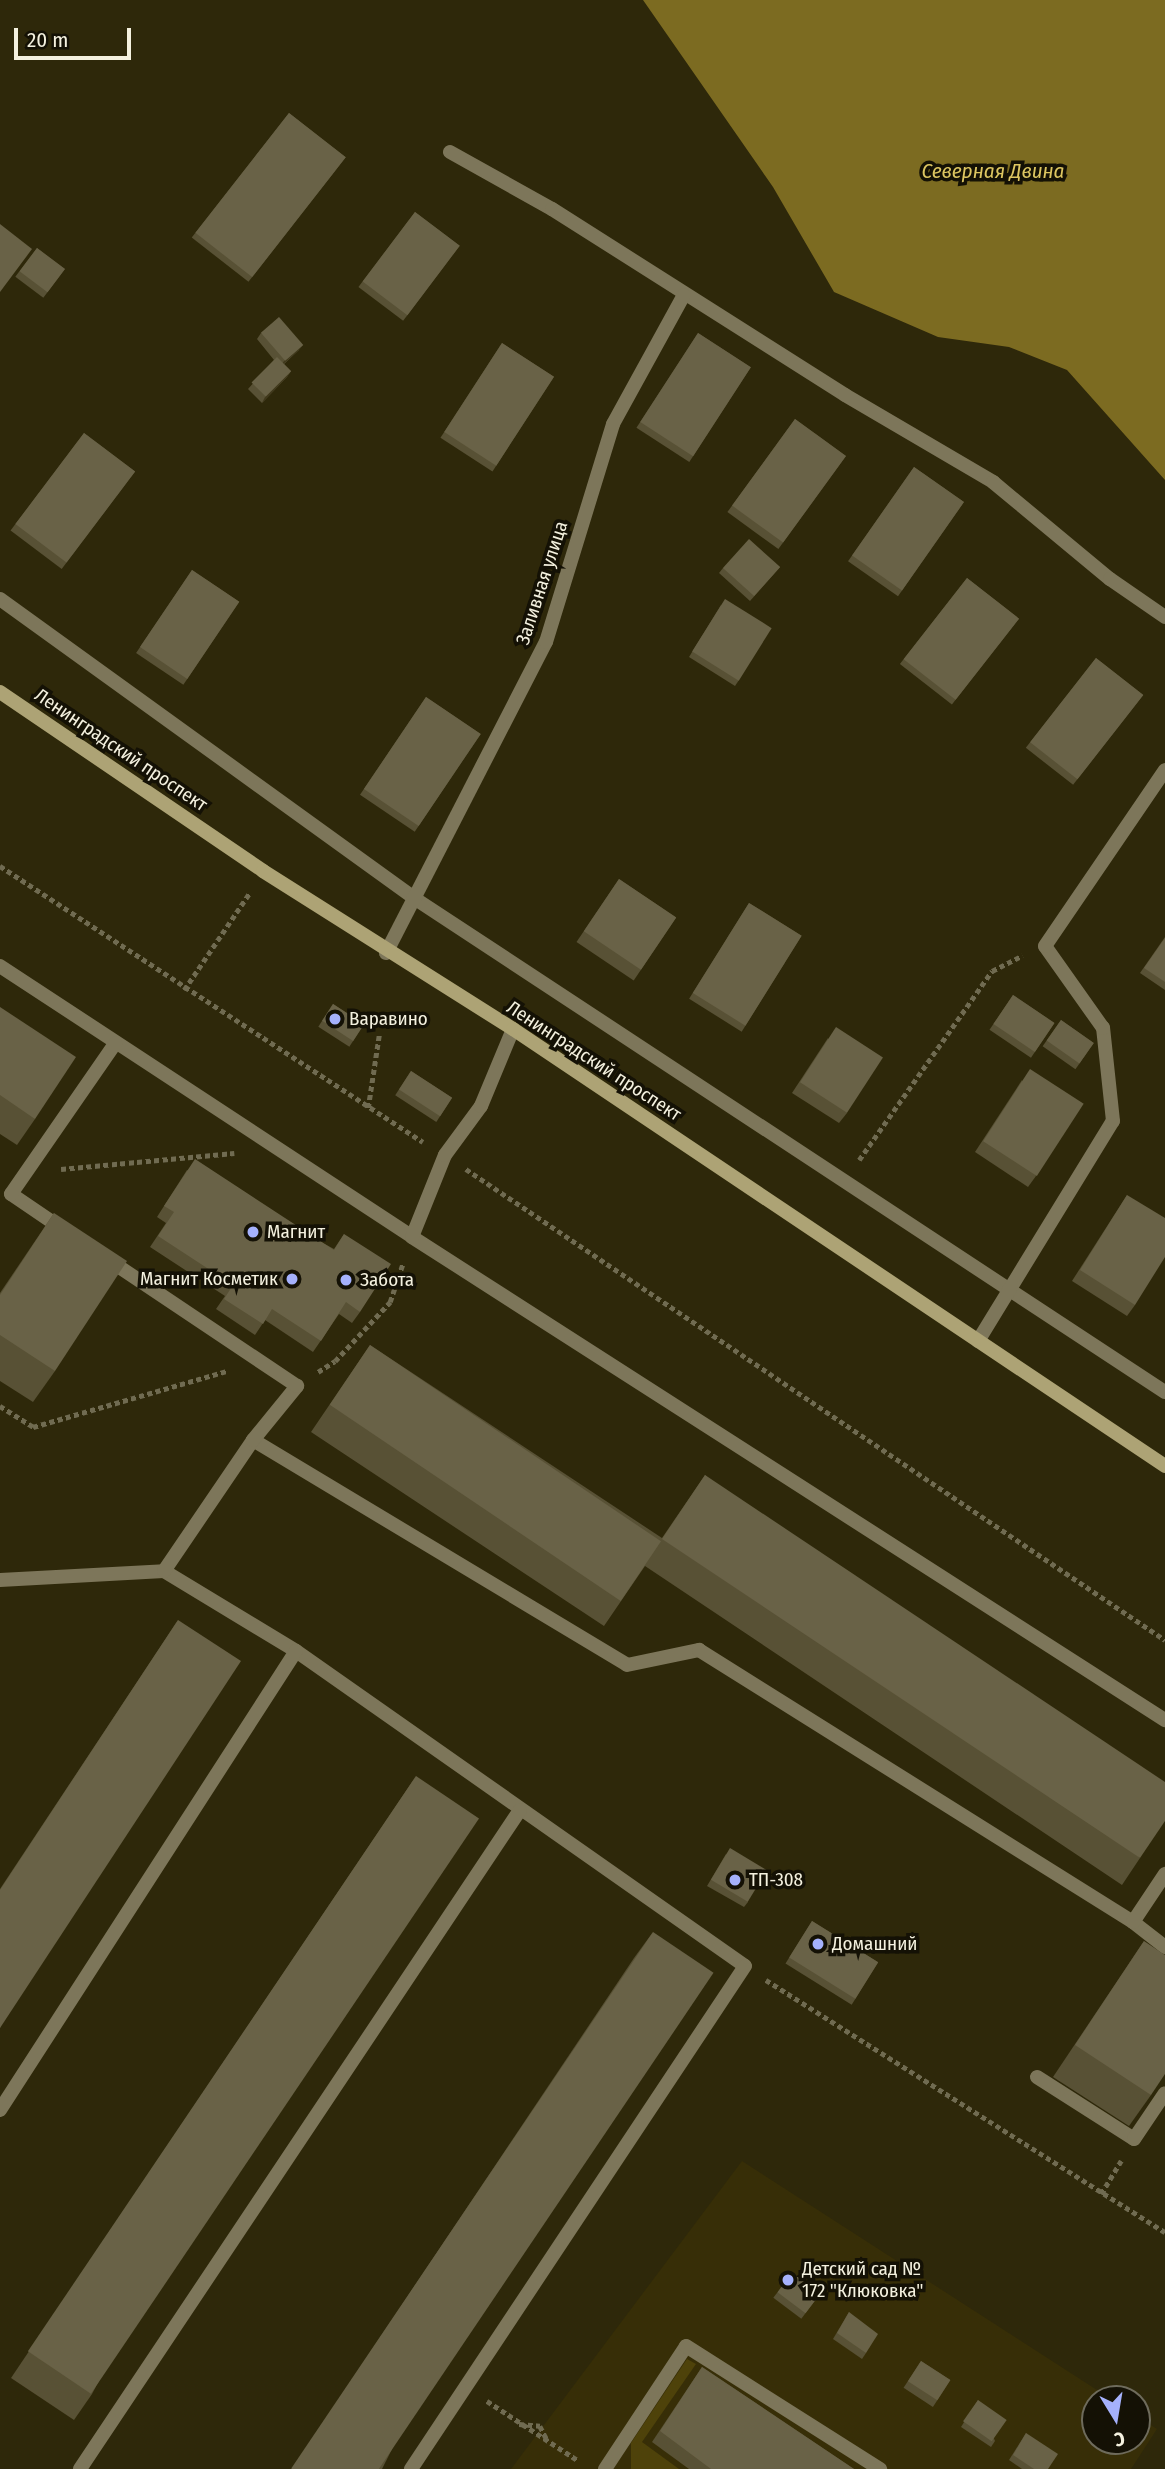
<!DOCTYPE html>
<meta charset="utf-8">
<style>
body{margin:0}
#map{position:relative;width:1165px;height:2469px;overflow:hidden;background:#2e280a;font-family:"Fira Sans Condensed",sans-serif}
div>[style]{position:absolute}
.built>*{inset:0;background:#372e07}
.green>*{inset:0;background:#4e420a}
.water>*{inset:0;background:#7c6b21}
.path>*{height:4.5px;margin-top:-2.25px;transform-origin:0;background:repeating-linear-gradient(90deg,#706b51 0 5px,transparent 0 8.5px)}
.lane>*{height:14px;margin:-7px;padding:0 7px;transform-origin:7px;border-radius:7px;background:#7d765a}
.street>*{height:14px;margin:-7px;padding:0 7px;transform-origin:7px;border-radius:7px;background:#7d765a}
.secondary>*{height:14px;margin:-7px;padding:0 7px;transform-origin:7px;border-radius:7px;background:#ada375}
.wall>*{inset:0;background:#585135;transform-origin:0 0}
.shaded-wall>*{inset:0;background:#40391c}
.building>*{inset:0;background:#696247;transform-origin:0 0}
.dots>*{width:19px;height:19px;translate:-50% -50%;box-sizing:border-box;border:4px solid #141105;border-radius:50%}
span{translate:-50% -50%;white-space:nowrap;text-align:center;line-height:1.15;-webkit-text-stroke:7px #141105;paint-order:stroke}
.street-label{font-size:19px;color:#f4f1df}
.poi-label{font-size:19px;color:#f4f1df}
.left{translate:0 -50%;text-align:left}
.right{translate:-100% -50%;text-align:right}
.water-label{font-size:21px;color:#ddc661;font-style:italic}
.north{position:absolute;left:1081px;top:2385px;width:70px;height:70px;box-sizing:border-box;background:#141105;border:2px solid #6e6b5c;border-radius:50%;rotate:169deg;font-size:19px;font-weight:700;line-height:28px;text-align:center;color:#f4f1df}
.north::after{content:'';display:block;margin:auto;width:24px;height:32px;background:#a5b1fc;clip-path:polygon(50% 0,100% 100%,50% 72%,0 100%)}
.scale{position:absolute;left:14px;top:28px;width:117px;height:32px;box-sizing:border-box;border:4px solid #f4f1df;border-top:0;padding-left:9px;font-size:21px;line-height:24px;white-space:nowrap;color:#f4f1df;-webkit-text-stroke:5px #141105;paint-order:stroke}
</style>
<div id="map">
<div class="built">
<div style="clip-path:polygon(742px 2161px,1111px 2399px,1095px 2399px,1095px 2441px,1137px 2441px,1137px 2416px,1157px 2429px,1131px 2469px,511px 2469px)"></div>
</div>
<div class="green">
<div style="clip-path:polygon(687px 2359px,696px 2364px,642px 2442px,679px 2469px,631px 2469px,631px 2443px)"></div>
</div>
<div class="water">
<div style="clip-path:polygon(643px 0,1165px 0,1165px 480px,1067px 370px,1009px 347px,938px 337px,834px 292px,773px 187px)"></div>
</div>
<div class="path">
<div style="left:0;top:866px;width:505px;rotate:33.12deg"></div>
<div style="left:184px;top:990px;width:118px;rotate:-56deg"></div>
<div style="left:368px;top:1108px;width:74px;rotate:-81.4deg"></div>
<div style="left:859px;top:1160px;width:231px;rotate:-54.9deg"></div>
<div style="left:992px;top:971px;width:34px;rotate:-27deg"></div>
<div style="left:61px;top:1169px;width:174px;rotate:-5.3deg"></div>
<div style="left:466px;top:1169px;width:843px;rotate:33.97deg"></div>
<div style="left:318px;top:1372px;width:20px;rotate:-33deg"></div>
<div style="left:335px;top:1361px;width:81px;rotate:-47deg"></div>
<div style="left:390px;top:1302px;width:41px;rotate:-71.6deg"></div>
<div style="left:0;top:1406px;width:39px;rotate:32deg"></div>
<div style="left:33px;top:1427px;width:202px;rotate:-16.1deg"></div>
<div style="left:766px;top:1980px;width:472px;rotate:32.3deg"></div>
<div style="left:1101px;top:2194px;width:39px;rotate:-59deg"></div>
<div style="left:487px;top:2401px;width:110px;rotate:33.1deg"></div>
<div style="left:519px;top:2424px;width:21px;rotate:5deg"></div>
<div style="left:540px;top:2426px;width:16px;rotate:63deg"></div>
</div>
<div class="lane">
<div style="left:0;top:599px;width:514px;rotate:35.82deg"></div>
<div style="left:417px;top:900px;width:895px;rotate:33.34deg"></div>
<div style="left:0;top:966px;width:493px;rotate:33.3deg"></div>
<div style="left:412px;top:1237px;width:895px;rotate:32.68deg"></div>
<div style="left:64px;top:1230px;width:64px;rotate:-145.8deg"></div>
<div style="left:11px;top:1194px;width:183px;rotate:-55.3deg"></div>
<div style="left:412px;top:1237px;width:88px;rotate:-68.1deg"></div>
<div style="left:445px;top:1155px;width:61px;rotate:-53.7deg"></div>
<div style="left:481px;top:1106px;width:83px;rotate:-67.4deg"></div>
<div style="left:978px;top:1341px;width:258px;rotate:-58.5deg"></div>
<div style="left:1113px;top:1121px;width:94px;rotate:-96.1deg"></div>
<div style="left:1103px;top:1028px;width:100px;rotate:-125.3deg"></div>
<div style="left:1045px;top:946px;width:213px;rotate:-55.7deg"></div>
<div style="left:253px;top:1440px;width:436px;rotate:31deg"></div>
<div style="left:627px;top:1665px;width:74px;rotate:-11.8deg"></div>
<div style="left:699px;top:1650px;width:512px;rotate:32.08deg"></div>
<div style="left:1133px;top:1922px;width:41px;rotate:38deg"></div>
<div style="left:164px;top:1571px;width:154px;rotate:31.2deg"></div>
<div style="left:296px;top:1651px;width:548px;rotate:35.05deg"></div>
<div style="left:745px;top:1966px;width:604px;rotate:123.58deg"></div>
<div style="left:0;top:1580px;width:164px;rotate:-3.1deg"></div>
<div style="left:164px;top:1571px;width:158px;rotate:-55.8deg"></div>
<div style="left:253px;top:1440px;width:70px;rotate:-50.8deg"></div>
<div style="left:297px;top:1386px;width:229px;rotate:-146.2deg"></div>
<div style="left:1133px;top:1922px;width:58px;rotate:-56.3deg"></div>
<div style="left:1037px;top:2077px;width:115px;rotate:32.6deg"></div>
<div style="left:1134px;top:2139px;width:55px;rotate:-56deg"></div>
<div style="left:0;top:2110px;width:546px;rotate:-57.18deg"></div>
<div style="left:80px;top:2469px;width:792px;rotate:-56.27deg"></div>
<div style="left:605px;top:2469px;width:147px;rotate:-56.6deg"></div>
<div style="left:686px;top:2346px;width:230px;rotate:32.4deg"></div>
</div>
<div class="street">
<div style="left:450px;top:152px;width:117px;rotate:29.2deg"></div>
<div style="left:552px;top:209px;width:347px;rotate:32.4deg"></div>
<div style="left:845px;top:395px;width:172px;rotate:30.4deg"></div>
<div style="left:993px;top:482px;width:152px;rotate:39.7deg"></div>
<div style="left:1110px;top:579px;width:67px;rotate:34.6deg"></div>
<div style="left:386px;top:953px;width:350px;rotate:-62.8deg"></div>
<div style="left:546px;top:642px;width:228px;rotate:-72.9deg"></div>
<div style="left:613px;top:424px;width:147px;rotate:-61.2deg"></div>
</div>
<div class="secondary">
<div style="left:0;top:692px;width:318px;rotate:34.2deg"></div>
<div style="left:263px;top:871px;width:296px;rotate:32.3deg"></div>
<div style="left:513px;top:1029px;width:785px;rotate:33.83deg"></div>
</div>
<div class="wall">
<div style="left:289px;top:113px;width:72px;height:158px;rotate:38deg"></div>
<div style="left:415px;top:212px;width:56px;height:94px;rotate:37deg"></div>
<div style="left:37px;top:248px;width:35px;height:36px;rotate:37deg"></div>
<div style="clip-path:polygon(261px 333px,299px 350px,284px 364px,291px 371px,287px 377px,262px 403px,248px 389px,274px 360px,257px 339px)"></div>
<div style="left:698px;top:333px;width:63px;height:113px;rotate:33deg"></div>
<div style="left:502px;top:343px;width:62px;height:113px;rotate:33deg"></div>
<div style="left:795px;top:419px;width:63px;height:115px;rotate:36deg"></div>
<div style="left:84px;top:433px;width:64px;height:122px;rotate:37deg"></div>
<div style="left:914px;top:467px;width:61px;height:115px;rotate:35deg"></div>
<div style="clip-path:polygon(780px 567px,750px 601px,719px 573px,723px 568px)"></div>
<div style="left:192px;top:570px;width:57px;height:100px;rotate:34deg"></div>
<div style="left:967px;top:578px;width:66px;height:109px;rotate:38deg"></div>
<div style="clip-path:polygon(721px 605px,739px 680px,735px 686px,689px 657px)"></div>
<div style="left:1096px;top:658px;width:60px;height:114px;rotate:38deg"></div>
<div style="left:426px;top:697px;width:66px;height:118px;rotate:34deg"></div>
<div style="left:619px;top:879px;width:69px;height:76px;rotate:34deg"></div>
<div style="left:749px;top:903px;width:62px;height:113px;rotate:32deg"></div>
<div style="clip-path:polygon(1165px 937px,1165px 990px,1140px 973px)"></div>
<div style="left:1013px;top:995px;width:50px;height:42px;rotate:34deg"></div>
<div style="left:333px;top:1004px;width:37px;height:27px;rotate:33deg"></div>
<div style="clip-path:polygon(0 1007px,35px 1119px,17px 1145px,0 1134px)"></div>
<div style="left:1061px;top:1020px;width:40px;height:32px;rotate:35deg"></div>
<div style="clip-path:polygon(828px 1038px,847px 1113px,839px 1123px,792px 1093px)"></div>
<div style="left:411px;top:1071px;width:49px;height:29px;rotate:33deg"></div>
<div style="clip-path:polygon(1022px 1080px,1036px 1176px,1028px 1187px,975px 1152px)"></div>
<div style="clip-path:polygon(187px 1170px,334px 1249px,344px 1234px,360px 1312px,352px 1323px,339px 1314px,313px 1352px,265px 1320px,255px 1335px,216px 1309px,225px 1296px,150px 1247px,166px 1223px,157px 1217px)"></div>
<div style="clip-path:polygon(1127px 1195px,1135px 1305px,1127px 1316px,1072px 1281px)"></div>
<div style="clip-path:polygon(54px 1213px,55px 1371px,33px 1402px,0 1381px,0 1293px)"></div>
<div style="clip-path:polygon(370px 1345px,662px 1538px,705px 1475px,1140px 1858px,1122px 1885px,645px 1566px,604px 1626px,311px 1432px)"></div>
<div style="clip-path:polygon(178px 1620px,0 2028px,0 1889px)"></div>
<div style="clip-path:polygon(416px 1776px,92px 2394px,74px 2420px,11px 2378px)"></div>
<div style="clip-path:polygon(726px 1854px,748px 1902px,744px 1907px,707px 1886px)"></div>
<div style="left:812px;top:1921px;width:78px;height:50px;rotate:32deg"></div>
<div style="clip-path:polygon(653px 1932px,382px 2469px,292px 2469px,634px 1958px)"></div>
<div style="clip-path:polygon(1144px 1941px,1151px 2095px,1129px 2126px,1053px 2077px)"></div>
<div style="left:792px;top:2273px;width:35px;height:31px;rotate:37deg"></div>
<div style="clip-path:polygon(849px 2312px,866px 2353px,862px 2359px,833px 2339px)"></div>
<div style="left:921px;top:2361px;width:35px;height:32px;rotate:33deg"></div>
<div style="clip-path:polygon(702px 2367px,854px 2469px,689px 2469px,652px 2442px)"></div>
<div style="clip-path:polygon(978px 2400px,995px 2441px,991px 2447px,961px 2427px)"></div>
<div style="clip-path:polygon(1026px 2433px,1048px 2469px,1022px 2469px,1009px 2460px)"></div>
</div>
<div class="shaded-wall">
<div style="clip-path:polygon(303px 345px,299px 350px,280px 367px,284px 361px)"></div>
<div style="clip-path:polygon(291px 371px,287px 377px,262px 403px,265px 397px)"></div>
</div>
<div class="building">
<div style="left:289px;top:113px;width:72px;height:152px;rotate:38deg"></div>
<div style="left:415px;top:212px;width:56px;height:87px;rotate:37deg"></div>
<div style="clip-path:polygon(0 224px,32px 249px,0 292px)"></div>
<div style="left:37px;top:248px;width:35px;height:29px;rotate:37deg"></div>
<div style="left:279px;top:317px;width:37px;height:24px;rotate:49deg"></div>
<div style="left:698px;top:333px;width:63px;height:106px;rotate:33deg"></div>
<div style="left:502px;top:343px;width:62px;height:106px;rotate:33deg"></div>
<div style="left:277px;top:357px;width:20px;height:36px;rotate:45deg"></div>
<div style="left:795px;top:419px;width:63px;height:107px;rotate:36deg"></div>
<div style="left:84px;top:433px;width:64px;height:114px;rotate:37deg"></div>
<div style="left:914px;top:467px;width:61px;height:108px;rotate:35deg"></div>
<div style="left:749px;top:539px;width:42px;height:39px;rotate:42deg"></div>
<div style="left:192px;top:570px;width:57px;height:93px;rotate:34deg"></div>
<div style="left:967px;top:578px;width:66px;height:103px;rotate:38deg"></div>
<div style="left:725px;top:599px;width:55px;height:62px;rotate:32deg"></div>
<div style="left:1096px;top:658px;width:60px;height:107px;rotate:38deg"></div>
<div style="left:426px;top:697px;width:66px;height:111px;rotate:34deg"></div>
<div style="left:619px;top:879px;width:69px;height:63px;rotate:34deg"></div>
<div style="left:749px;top:903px;width:62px;height:106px;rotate:32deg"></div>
<div style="clip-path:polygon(1165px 938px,1165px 982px,1144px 968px)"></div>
<div style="left:1013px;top:995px;width:50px;height:35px;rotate:34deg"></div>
<div style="left:333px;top:1004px;width:37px;height:20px;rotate:33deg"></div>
<div style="clip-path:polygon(0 1007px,76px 1057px,35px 1119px,0 1095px)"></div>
<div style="left:1061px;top:1020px;width:40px;height:25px;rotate:35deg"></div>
<div style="left:836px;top:1027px;width:56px;height:66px;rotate:33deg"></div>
<div style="left:1030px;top:1069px;width:64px;height:86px;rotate:33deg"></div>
<div style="left:411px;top:1071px;width:49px;height:22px;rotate:33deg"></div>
<div style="clip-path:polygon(195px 1159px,334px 1250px,344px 1234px,391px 1264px,360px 1312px,346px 1302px,321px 1341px,272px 1309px,263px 1324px,224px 1299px,233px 1285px,158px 1236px,174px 1212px,164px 1206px)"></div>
<div style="clip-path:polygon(1127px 1195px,1165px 1218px,1165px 1257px,1135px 1305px,1080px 1270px)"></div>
<div style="clip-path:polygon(54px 1213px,127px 1261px,55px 1371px,0 1335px,0 1295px)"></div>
<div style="left:370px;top:1345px;width:351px;height:72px;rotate:34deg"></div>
<div style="clip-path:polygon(705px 1475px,1165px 1782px,1165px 1821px,1140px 1858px,662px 1539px)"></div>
<div style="clip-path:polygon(178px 1620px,241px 1661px,0 2028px,0 1890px)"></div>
<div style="left:416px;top:1776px;width:76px;height:694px;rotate:34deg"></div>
<div style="left:730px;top:1848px;width:43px;height:37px;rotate:31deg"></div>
<div style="left:812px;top:1921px;width:78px;height:43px;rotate:32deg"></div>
<div style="left:653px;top:1932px;width:73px;height:647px;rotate:34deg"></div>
<div style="clip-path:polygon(1144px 1941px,1165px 1955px,1165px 2074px,1151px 2095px,1075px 2045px)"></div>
<div style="left:792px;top:2273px;width:35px;height:24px;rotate:37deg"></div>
<div style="clip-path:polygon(849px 2312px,878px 2334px,866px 2353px,837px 2333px)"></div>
<div style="left:921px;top:2361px;width:35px;height:24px;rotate:33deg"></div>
<div style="clip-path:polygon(702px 2367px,854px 2469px,711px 2469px,660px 2431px)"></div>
<div style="left:978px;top:2400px;width:35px;height:26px;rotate:35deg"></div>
<div style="clip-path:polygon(1026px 2433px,1058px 2454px,1048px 2469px,1034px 2469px,1013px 2455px)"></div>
</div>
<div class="dots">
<div style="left:335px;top:1019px;background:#a5b1fc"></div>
<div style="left:253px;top:1232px;background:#a5b1fc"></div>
<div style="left:292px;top:1279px;background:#a5b1fc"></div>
<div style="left:346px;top:1280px;background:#a5b1fc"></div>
<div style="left:735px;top:1880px;background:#a5b1fc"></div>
<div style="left:818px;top:1944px;background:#a5b1fc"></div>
<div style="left:788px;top:2280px;background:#a5b1fc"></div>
</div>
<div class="street-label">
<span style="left:542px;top:583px;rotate:-72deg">Заливная улица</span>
<span style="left:121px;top:750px;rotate:34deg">Ленинградский проспект</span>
<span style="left:594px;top:1061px;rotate:33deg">Ленинградский проспект</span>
</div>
<div class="poi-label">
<span class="left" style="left:349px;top:1019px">Варавино</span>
<span class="left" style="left:267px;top:1232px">Магнит</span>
<span class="right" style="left:278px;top:1279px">Магнит Косметик</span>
<span class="left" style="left:360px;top:1280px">Забота</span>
<span class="left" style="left:749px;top:1880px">ТП-308</span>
<span class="left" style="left:832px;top:1944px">Домашний</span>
<span class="left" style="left:802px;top:2280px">Детский сад №<br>172 "Клюковка"</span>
</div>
<div class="water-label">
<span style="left:993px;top:171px">Северная Двина</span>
</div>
<div class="north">С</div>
<div class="scale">20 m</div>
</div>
